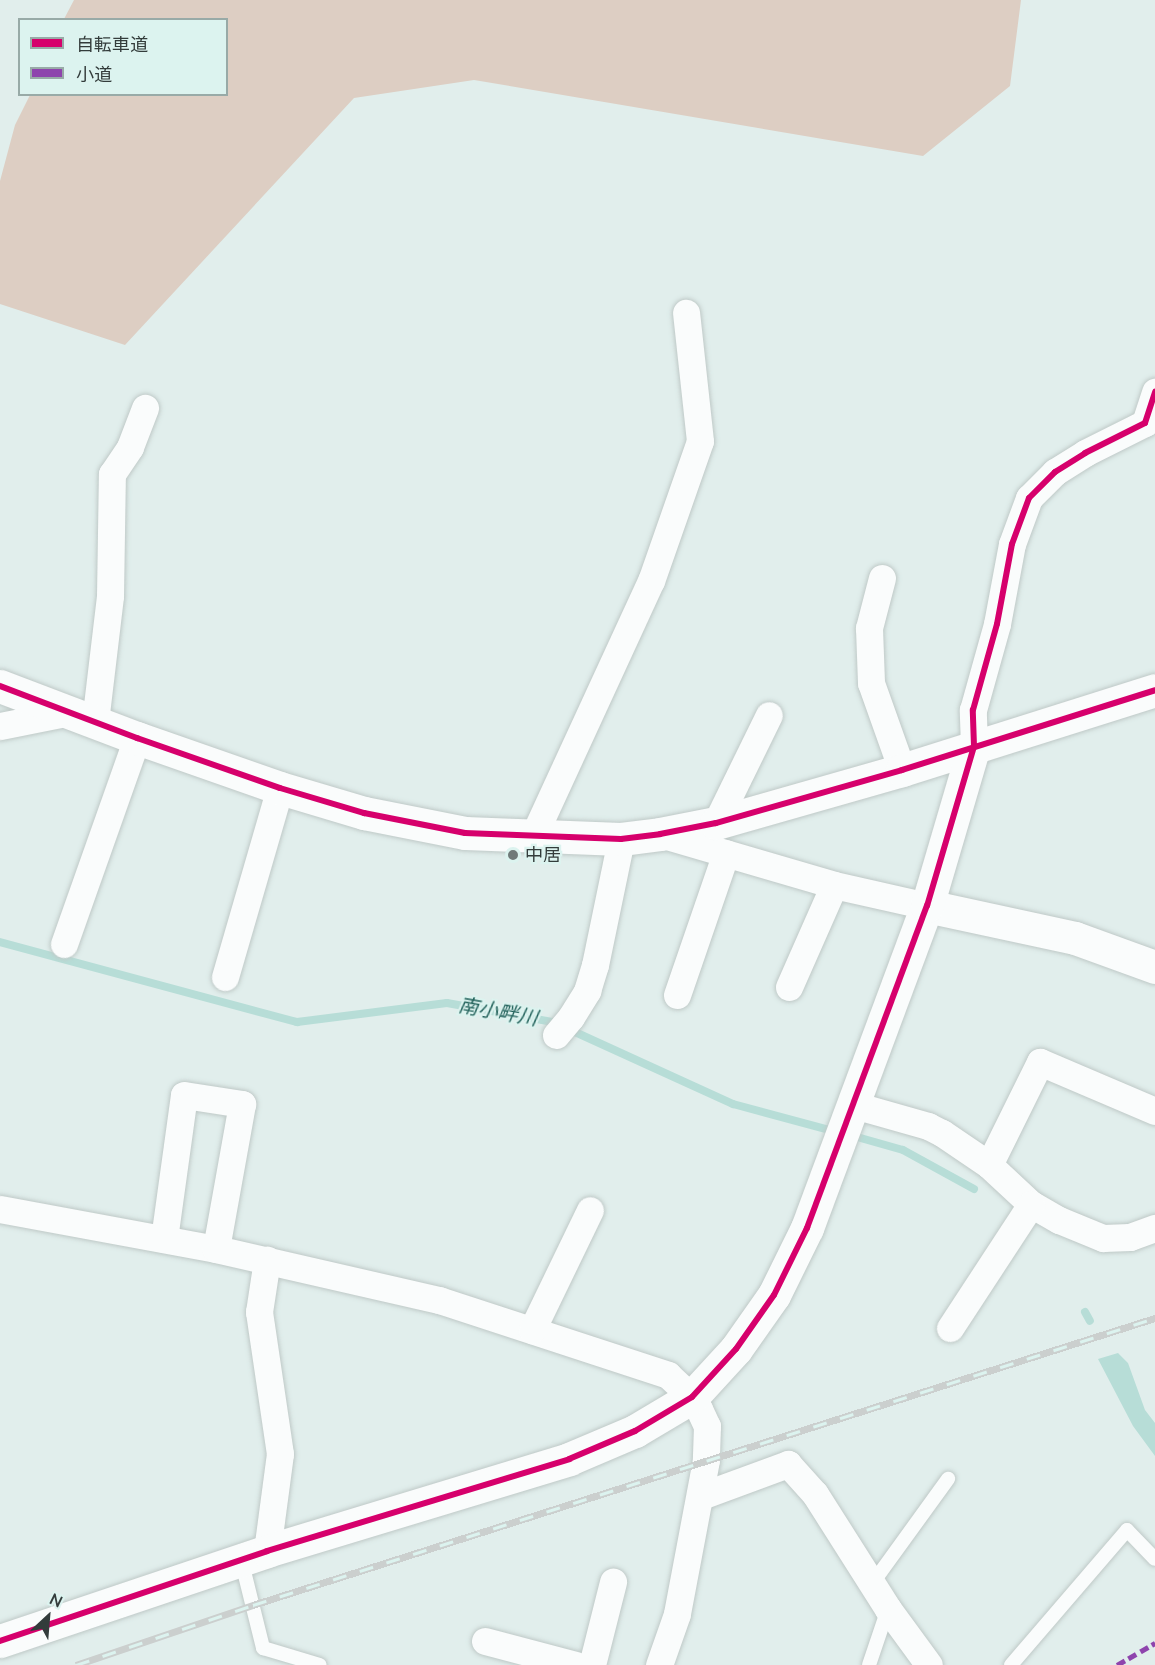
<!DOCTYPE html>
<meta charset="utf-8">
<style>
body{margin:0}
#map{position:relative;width:1155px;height:1665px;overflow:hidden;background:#e1eeec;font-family:"Nunito Sans","Noto Sans JP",sans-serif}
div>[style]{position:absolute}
.forest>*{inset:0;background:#ddcec3}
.water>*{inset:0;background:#b7ddd7}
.stream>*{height:8px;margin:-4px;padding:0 4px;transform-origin:4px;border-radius:4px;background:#b7ddd7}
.roads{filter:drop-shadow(0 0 2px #bfc9c7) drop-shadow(0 0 2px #bfc9c7)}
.service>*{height:14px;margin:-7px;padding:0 7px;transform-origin:7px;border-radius:7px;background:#fafcfc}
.minor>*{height:27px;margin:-13.5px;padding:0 13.5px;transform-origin:13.5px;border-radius:13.5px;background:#fafcfc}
.tertiary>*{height:33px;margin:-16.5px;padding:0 16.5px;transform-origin:16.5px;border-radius:16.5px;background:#fafcfc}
.rail>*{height:7px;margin-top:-3.5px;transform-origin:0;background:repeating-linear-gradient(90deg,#dcf3ef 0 14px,#cbcfce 0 28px);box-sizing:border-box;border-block:2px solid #cbcfce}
.quiet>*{height:4.5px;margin-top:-2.25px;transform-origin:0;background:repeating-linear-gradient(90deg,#8e44ad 0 9px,transparent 0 13.5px)}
.cycleway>*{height:6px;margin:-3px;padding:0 3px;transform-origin:3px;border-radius:3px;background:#d6006c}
.dots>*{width:16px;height:16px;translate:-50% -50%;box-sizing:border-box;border:3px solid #dcf3ef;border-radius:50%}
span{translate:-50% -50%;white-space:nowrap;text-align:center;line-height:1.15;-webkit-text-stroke:4.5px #dcf3ef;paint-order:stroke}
.poi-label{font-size:18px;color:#333c3b}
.left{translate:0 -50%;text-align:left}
.water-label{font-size:20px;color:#22625b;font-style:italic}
.legend{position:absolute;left:18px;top:18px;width:210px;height:78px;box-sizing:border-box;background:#dcf3ef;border:2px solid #98aaa7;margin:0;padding:8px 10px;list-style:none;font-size:18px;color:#333c3b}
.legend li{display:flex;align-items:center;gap:12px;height:30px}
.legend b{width:30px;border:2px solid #98aaa7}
.north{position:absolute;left:18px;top:1587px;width:60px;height:60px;-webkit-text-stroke:4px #dcf3ef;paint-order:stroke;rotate:26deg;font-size:16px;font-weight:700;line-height:24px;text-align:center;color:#333c3b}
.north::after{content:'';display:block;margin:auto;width:21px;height:27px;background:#333c3b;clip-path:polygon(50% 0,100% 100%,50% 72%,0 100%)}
</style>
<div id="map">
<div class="forest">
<div style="clip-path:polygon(74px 0,1021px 0,1010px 86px,923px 156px,474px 80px,354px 98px,125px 345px,0 304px,0 181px,15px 125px,30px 95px,226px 94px,226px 20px,64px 19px)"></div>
</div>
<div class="water">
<div style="clip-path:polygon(1118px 1353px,1128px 1363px,1145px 1410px,1155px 1423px,1155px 1456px,1133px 1426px,1098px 1359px)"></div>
</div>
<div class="stream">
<div style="left:0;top:942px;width:308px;rotate:15.1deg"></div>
<div style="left:297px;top:1022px;width:151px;rotate:-7.2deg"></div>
<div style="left:447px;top:1003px;width:108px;rotate:10.2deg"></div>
<div style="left:553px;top:1022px;width:198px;rotate:24.5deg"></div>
<div style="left:733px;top:1104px;width:108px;rotate:15.1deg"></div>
<div style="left:850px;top:1135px;width:55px;rotate:15.8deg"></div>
<div style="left:903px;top:1150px;width:81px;rotate:28.8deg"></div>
<div style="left:1085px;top:1312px;width:10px;rotate:61deg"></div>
</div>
<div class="roads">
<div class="service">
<div style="left:241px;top:1559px;width:92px;rotate:76.1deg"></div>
<div style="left:263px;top:1648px;width:59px;rotate:16.6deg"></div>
<div style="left:872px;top:1584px;width:130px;rotate:-54.1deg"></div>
<div style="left:869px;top:1665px;width:59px;rotate:-71.3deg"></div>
<div style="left:1011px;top:1665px;width:178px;rotate:-49.3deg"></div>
<div style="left:1127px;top:1530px;width:40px;rotate:46deg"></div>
</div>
<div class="minor">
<div style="left:882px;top:578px;width:52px;rotate:104.6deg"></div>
<div style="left:869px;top:628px;width:55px;rotate:87.9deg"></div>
<div style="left:871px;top:683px;width:92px;rotate:70.4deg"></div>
<div style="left:95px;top:722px;width:127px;rotate:-83.2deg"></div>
<div style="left:110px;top:596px;width:122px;rotate:-89.1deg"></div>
<div style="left:112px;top:474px;width:32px;rotate:-56deg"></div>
<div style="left:130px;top:447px;width:42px;rotate:-69deg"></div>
<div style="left:0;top:726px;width:71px;rotate:-11.3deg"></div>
<div style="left:974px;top:746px;width:36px;rotate:-92deg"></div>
<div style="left:973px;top:710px;width:89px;rotate:-74.4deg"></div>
<div style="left:997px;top:624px;width:81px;rotate:-79.4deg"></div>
<div style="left:1012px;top:544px;width:49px;rotate:-69.7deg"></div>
<div style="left:1029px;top:498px;width:37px;rotate:-45deg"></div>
<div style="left:1055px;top:472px;width:36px;rotate:-32deg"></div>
<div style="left:1085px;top:453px;width:67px;rotate:-26.6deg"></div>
<div style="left:1145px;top:423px;width:33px;rotate:-72deg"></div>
<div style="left:716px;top:823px;width:120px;rotate:-63.9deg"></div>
<div style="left:660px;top:834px;width:181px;rotate:16.3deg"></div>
<div style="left:834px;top:885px;width:95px;rotate:12.7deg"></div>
<div style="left:533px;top:837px;width:282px;rotate:-65.3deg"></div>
<div style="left:651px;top:581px;width:148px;rotate:-70.7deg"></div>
<div style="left:700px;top:441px;width:129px;rotate:-96.2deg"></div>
<div style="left:64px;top:944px;width:219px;rotate:-70.5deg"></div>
<div style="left:225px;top:977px;width:197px;rotate:-73.8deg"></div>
<div style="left:789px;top:987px;width:111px;rotate:-66.2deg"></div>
<div style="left:677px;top:995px;width:150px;rotate:-71deg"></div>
<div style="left:556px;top:1035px;width:23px;rotate:-50deg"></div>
<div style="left:571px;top:1017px;width:31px;rotate:-58deg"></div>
<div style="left:587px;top:991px;width:27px;rotate:-73deg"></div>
<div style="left:595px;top:965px;width:129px;rotate:-78.3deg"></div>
<div style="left:854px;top:1105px;width:77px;rotate:15.8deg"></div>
<div style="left:928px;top:1126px;width:16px;rotate:27deg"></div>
<div style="left:942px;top:1133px;width:57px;rotate:34.2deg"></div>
<div style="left:989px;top:1165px;width:57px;rotate:42.9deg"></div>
<div style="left:1031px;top:1204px;width:32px;rotate:30deg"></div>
<div style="left:1059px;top:1220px;width:48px;rotate:22.2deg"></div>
<div style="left:1103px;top:1238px;width:27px;rotate:-2deg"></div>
<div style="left:1130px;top:1237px;width:27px;rotate:-20deg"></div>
<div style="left:989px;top:1165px;width:115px;rotate:-63.7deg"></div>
<div style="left:1040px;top:1062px;width:125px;rotate:23.1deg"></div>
<div style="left:0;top:1209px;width:220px;rotate:10.5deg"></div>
<div style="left:216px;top:1249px;width:229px;rotate:12.9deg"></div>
<div style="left:439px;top:1300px;width:241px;rotate:18.1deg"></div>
<div style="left:668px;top:1375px;width:33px;rotate:43deg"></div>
<div style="left:692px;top:1397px;width:14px;rotate:60deg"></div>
<div style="left:699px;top:1409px;width:19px;rotate:65deg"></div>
<div style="left:707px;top:1426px;width:34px;rotate:92deg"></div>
<div style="left:706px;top:1460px;width:157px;rotate:100.7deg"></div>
<div style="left:677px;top:1614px;width:54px;rotate:109.4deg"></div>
<div style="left:164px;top:1239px;width:145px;rotate:-82.1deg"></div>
<div style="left:184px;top:1095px;width:59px;rotate:8.8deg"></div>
<div style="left:242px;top:1104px;width:147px;rotate:100.2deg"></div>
<div style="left:950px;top:1328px;width:148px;rotate:-56.8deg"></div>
<div style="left:532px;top:1330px;width:133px;rotate:-64.2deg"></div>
<div style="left:701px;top:1496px;width:93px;rotate:-20.2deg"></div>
<div style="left:788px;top:1464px;width:40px;rotate:48deg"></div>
<div style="left:815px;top:1494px;width:136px;rotate:57.6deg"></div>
<div style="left:888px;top:1609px;width:69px;rotate:53.8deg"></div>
<div style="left:267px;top:1551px;width:98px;rotate:-82.4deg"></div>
<div style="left:280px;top:1454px;width:144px;rotate:-98.4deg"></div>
<div style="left:259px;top:1312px;width:53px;rotate:-81.3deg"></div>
<div style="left:485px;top:1641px;width:94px;rotate:14.8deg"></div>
<div style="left:592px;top:1665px;width:86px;rotate:-75.8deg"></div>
</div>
<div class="tertiary">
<div style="left:0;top:686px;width:147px;rotate:20.8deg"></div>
<div style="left:137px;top:738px;width:151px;rotate:19.3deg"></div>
<div style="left:280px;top:788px;width:88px;rotate:16.6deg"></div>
<div style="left:364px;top:813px;width:103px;rotate:11.2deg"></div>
<div style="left:465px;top:833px;width:156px;rotate:2.2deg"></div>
<div style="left:621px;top:839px;width:39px;rotate:-7deg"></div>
<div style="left:660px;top:834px;width:57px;rotate:-11.1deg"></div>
<div style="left:716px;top:823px;width:193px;rotate:-15.9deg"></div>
<div style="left:902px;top:770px;width:265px;rotate:-17.5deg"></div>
<div style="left:927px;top:906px;width:151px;rotate:12.2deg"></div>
<div style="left:1075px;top:938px;width:85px;rotate:19.9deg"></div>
<div style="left:0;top:1641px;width:282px;rotate:-18.6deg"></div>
<div style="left:267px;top:1551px;width:316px;rotate:-16.9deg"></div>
<div style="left:569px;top:1459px;width:72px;rotate:-23deg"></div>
<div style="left:635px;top:1431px;width:66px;rotate:-30.8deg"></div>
<div style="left:692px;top:1397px;width:65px;rotate:-47.5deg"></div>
<div style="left:736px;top:1349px;width:66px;rotate:-54.9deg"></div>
<div style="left:774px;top:1295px;width:75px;rotate:-63.8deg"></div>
<div style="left:807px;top:1228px;width:344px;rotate:-69.6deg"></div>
<div style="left:927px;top:906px;width:167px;rotate:-73.6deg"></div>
</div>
</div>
<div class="rail">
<div style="left:76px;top:1665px;width:187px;rotate:-18.7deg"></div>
<div style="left:253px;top:1605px;width:947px;rotate:-17.65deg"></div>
</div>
<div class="quiet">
<div style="left:1117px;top:1665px;width:44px;rotate:-30.1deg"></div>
</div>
<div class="cycleway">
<div style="left:0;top:686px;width:147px;rotate:20.8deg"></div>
<div style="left:137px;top:738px;width:151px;rotate:19.3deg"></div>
<div style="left:280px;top:788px;width:88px;rotate:16.6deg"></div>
<div style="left:364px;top:813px;width:103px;rotate:11.2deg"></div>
<div style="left:465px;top:833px;width:156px;rotate:2.2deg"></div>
<div style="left:621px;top:839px;width:39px;rotate:-7deg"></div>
<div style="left:660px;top:834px;width:57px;rotate:-11.1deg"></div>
<div style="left:716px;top:823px;width:193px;rotate:-15.9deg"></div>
<div style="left:902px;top:770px;width:265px;rotate:-17.5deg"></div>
<div style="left:0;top:1641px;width:282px;rotate:-18.6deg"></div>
<div style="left:267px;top:1551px;width:316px;rotate:-16.9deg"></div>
<div style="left:569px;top:1459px;width:72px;rotate:-23deg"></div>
<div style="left:635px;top:1431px;width:66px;rotate:-30.8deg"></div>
<div style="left:692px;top:1397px;width:65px;rotate:-47.5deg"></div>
<div style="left:736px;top:1349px;width:66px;rotate:-54.9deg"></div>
<div style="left:774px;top:1295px;width:75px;rotate:-63.8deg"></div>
<div style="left:807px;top:1228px;width:344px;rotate:-69.6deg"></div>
<div style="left:927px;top:906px;width:167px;rotate:-73.6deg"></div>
<div style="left:974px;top:746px;width:36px;rotate:-92deg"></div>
<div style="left:973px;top:710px;width:89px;rotate:-74.4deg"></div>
<div style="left:997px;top:624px;width:81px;rotate:-79.4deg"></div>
<div style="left:1012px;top:544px;width:49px;rotate:-69.7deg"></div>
<div style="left:1029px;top:498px;width:37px;rotate:-45deg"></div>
<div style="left:1055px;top:472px;width:36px;rotate:-32deg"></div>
<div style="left:1085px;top:453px;width:67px;rotate:-26.6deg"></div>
<div style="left:1145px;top:423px;width:33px;rotate:-72deg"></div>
</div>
<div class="dots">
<div style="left:513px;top:855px;background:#707a79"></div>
</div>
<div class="poi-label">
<span class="left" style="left:525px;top:855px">中居</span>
</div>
<div class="water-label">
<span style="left:498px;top:1012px;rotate:10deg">南小畔川</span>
</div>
<ul class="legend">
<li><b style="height:8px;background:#d6006c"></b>自転車道</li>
<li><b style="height:8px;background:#8e44ad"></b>小道</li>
</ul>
<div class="north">N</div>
</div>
